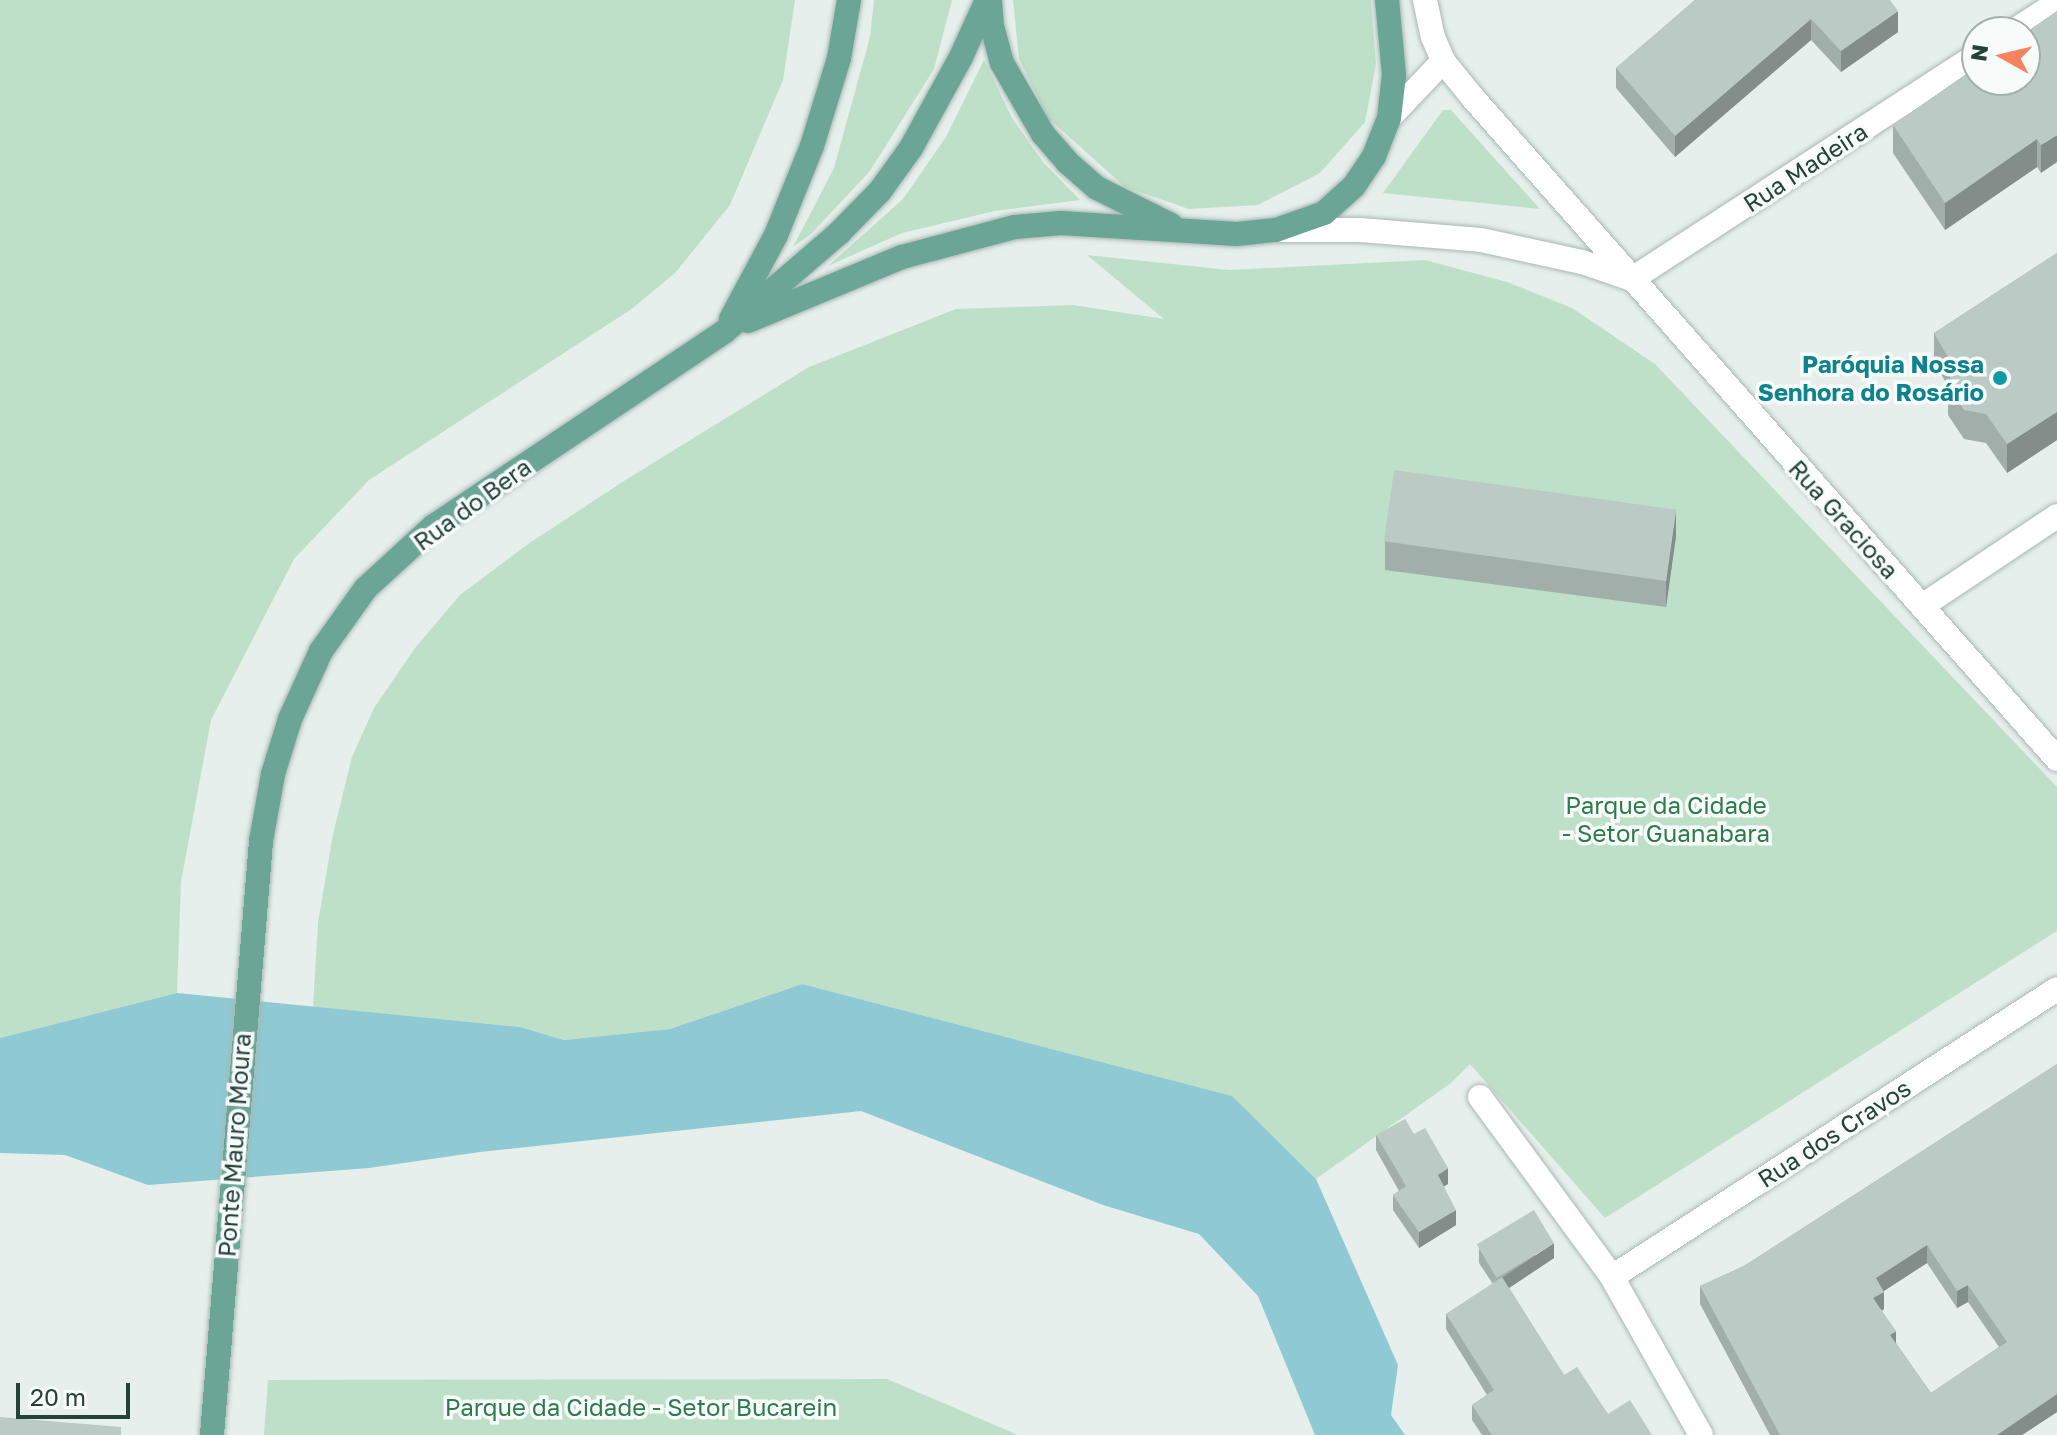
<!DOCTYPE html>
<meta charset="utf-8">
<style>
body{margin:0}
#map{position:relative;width:2057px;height:1435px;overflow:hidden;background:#e6efeb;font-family:"Golos Text",sans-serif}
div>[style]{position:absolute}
.green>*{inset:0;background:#bfe0c8}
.water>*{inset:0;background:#8ec9d4}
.roads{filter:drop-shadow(0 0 2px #a8b8b2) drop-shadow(0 0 2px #a8b8b2)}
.minor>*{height:24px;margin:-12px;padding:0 12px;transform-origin:12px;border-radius:12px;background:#fff}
.secondary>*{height:24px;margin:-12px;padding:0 12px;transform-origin:12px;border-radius:12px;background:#fff}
.primary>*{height:24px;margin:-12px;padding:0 12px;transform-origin:12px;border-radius:12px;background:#6aa596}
.wall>*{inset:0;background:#a1aea9}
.shaded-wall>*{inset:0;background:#838d89}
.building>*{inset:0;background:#bbcac4;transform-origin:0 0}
.dots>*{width:22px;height:22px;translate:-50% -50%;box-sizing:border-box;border:4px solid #f7fbf9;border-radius:50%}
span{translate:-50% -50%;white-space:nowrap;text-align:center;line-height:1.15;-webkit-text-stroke:7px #f7fbf9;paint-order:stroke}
.street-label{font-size:24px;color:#24423a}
.culture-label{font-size:24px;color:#0d838f;font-weight:700}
.right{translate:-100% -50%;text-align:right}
.park-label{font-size:24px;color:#2d7a4b}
.north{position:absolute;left:1961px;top:16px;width:80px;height:80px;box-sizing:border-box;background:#f7fbf9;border:2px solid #a3b1ad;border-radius:50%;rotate:278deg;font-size:22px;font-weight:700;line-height:32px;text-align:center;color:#24423a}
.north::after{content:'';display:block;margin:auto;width:28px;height:36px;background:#f4845f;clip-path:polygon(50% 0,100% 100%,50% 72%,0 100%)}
.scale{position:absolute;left:16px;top:1383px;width:114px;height:36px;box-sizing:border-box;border:4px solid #24423a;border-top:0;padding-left:10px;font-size:24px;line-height:28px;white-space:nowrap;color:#24423a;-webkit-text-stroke:6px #f7fbf9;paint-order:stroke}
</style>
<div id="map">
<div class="green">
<div style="clip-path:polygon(0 0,795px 0,783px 80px,730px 205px,676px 272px,633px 308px,369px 480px,294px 559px,211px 720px,181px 882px,177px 993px,0 1038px)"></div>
<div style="clip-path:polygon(874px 0,952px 0,934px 69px,870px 171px,811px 234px,793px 247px,834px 168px,870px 37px)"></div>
<div style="clip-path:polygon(1013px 0,1371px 0,1376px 64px,1365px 122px,1320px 173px,1258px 205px,1189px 209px,1125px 187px,1048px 118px,1019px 59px)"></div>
<div style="clip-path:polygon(984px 60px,1012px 118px,1043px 162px,1080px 200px,995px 211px,902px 233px,828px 266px,903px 199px,946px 137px)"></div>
<div style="clip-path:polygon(1443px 110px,1451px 110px,1540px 209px,1383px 193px)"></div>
<div style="clip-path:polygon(1087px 255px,1229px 270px,1425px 260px,1507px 282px,1572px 308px,1655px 364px,2057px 787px,2057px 931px,1605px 1218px,1470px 1064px,1451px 1083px,1316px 1179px,1231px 1096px,802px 984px,670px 1029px,564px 1040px,520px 1027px,313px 1007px,318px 923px,333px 834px,352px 757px,374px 708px,415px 648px,460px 595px,528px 544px,627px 479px,809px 367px,956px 309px,1073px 305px,1164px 319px)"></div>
<div style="clip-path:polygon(887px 1379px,1018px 1435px,264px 1435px,268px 1380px)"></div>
</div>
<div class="water">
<div style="clip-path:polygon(802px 984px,1232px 1096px,1316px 1179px,1398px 1365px,1391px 1415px,1405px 1435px,1315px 1435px,1258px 1296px,1199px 1234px,1103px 1205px,861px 1111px,480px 1152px,369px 1168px,148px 1185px,65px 1155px,0 1153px,0 1038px,177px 993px,520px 1027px,564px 1040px,670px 1029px)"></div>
</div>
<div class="roads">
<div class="minor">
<div style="left:2012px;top:32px;width:54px;rotate:-32.8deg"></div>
<div style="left:1632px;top:279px;width:411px;rotate:-33deg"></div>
<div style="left:1922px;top:606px;width:162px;rotate:-33.7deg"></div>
<div style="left:1480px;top:1097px;width:223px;rotate:53.7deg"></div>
<div style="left:1612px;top:1277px;width:181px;rotate:60.6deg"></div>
<div style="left:1612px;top:1277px;width:530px;rotate:-32.91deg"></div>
</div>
<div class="secondary">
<div style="left:1425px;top:0;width:38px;rotate:78deg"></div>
<div style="left:1433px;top:37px;width:26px;rotate:67deg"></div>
<div style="left:1443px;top:61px;width:48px;rotate:51deg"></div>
<div style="left:1473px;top:98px;width:882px;rotate:48.54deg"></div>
<div style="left:1389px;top:118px;width:79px;rotate:-46.5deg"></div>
<div style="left:1278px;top:230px;width:82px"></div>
<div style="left:1360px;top:230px;width:121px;rotate:4.7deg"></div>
<div style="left:1481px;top:240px;width:103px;rotate:12.3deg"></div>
<div style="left:1582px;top:262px;width:53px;rotate:18.8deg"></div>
</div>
<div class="primary">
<div style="left:990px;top:0;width:26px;rotate:86deg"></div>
<div style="left:992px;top:26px;width:38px;rotate:75deg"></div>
<div style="left:1002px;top:63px;width:82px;rotate:60deg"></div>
<div style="left:1043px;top:134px;width:37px;rotate:49deg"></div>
<div style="left:1067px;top:162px;width:40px;rotate:41deg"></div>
<div style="left:1097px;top:188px;width:83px;rotate:26.6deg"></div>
<div style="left:731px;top:319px;width:95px;rotate:-61.8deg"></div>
<div style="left:776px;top:235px;width:96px;rotate:-68deg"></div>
<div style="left:812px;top:146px;width:92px;rotate:-72.9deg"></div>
<div style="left:839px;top:58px;width:59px;rotate:-80.2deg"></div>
<div style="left:748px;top:321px;width:167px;rotate:-22.6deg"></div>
<div style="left:902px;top:257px;width:117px;rotate:-14.9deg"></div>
<div style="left:1015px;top:227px;width:46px;rotate:-5deg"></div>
<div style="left:1061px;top:223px;width:176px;rotate:3.6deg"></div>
<div style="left:1237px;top:234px;width:39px;rotate:-6deg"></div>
<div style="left:1276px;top:230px;width:51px;rotate:-19.5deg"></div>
<div style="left:1324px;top:213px;width:40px;rotate:-42deg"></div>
<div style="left:1354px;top:186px;width:36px;rotate:-56deg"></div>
<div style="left:1374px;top:156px;width:41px;rotate:-68.5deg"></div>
<div style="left:1389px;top:118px;width:43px;rotate:-83.4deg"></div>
<div style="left:1394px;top:75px;width:75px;rotate:-95.3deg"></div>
<div style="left:212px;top:1435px;width:596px;rotate:-85.28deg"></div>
<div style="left:261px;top:841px;width:68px;rotate:-79.8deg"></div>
<div style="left:273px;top:774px;width:58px;rotate:-72.8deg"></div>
<div style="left:290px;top:719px;width:75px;rotate:-65.5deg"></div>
<div style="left:321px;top:651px;width:77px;rotate:-54.5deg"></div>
<div style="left:366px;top:588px;width:92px;rotate:-42.4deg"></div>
<div style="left:434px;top:526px;width:349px;rotate:-33.8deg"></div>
<div style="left:724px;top:332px;width:152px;rotate:-40.7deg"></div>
<div style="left:839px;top:233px;width:59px;rotate:-45.7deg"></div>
<div style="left:880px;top:191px;width:53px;rotate:-54.2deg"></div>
<div style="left:911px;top:148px;width:104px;rotate:-61.2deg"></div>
<div style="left:961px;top:57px;width:63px;rotate:-65.5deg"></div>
</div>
</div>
<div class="wall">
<div style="clip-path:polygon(1695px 0,1898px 32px,1841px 72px,1811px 40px,1675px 157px,1616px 88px,1616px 68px)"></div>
<div style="clip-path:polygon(2057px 11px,2041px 173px,2037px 167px,1945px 230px,1893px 153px,1893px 125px)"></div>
<div style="clip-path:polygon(2057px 253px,2057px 440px,2007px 473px,1986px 443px,1964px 439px,1948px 415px,1948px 386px,1934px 362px,1934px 333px)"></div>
<div style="clip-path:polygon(1676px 536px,1666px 607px,1385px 570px,1385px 541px)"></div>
<div style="clip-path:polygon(evenodd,2057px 1064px,2057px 1412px,2022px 1435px,1770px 1435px,1700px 1304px,1700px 1286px,1744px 1266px,2057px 1064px,1927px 1263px,1957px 1308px,1968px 1302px,1999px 1347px,1931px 1393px,1896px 1343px,1882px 1311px,1884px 1309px,1884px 1291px,1927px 1263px)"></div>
<div style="clip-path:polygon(1414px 1134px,1448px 1184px,1444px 1186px,1456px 1225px,1419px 1248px,1393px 1210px,1393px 1195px,1399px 1191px,1376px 1150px,1376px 1135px)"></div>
<div style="clip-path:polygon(1479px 1248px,1554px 1258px,1509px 1288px,1564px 1375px,1608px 1414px,1652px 1435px,1482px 1435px,1472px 1420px,1472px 1405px,1487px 1395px,1446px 1329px,1446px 1314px,1493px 1284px,1479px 1263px)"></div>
</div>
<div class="shaded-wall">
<div style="clip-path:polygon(1898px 11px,1898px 32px,1841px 72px,1841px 51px)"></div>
<div style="clip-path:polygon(1811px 19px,1811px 40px,1675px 157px,1675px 136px)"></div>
<div style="clip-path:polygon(2057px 135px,2057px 162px,2041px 173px,2041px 145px)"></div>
<div style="clip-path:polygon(2037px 139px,2037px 167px,1945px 230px,1945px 203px)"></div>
<div style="clip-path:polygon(2057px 412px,2057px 440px,2007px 473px,2007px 444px)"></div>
<div style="clip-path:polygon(1676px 508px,1676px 536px,1666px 607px,1666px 578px)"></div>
<div style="clip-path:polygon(1448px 1168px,1448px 1184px,1438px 1190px,1438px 1175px)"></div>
<div style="clip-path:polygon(1456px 1210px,1456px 1225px,1419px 1248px,1419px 1232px)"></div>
<div style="clip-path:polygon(1554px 1243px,1554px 1258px,1500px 1294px,1500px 1279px)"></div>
<div style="clip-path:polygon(1927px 1245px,1927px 1263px,1876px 1296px,1876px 1278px)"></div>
<div style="clip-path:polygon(1968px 1285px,1968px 1302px,1957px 1308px,1957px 1291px)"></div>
<div style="clip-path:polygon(1884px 1292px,1884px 1309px,1873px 1316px,1873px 1298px)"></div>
<div style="clip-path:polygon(1896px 1331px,1896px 1349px,1890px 1335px)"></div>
<div style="clip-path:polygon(2057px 1394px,2057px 1412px,2022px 1435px,1997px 1435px)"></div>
</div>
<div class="building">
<div style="clip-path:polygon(1695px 0,1890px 0,1898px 11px,1841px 51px,1811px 19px,1675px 136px,1616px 68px)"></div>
<div style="clip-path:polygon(2057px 11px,2057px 135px,2041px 145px,2037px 139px,1945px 203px,1893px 125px,1977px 67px,1977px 80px,2025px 80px,2025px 34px)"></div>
<div style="clip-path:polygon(2057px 253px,2057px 412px,2007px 444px,1986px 414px,1964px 410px,1948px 386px,1953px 366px,1934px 333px)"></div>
<div style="left:1394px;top:470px;width:285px;height:72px;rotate:8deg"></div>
<div style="clip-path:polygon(evenodd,2057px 1064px,2057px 1394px,1997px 1435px,1780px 1435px,1700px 1286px,1744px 1266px,2057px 1064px,1927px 1245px,1957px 1291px,1968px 1285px,2007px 1342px,1931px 1393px,1890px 1335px,1896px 1331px,1873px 1298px,1884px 1292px,1876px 1278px,1927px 1245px)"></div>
<div style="clip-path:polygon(1405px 1119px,1414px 1134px,1425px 1128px,1448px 1168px,1438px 1175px,1456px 1210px,1419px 1232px,1393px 1195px,1406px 1186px,1376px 1135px)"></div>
<div style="left:1534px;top:1210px;width:39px;height:67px;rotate:59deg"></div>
<div style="clip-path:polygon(1502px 1277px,1564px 1375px,1577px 1367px,1608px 1414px,1630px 1400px,1652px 1435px,1492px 1435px,1472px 1405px,1494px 1390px,1446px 1314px)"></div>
<div style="clip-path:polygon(0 1417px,121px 1427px,121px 1435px,0 1435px)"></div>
</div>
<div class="dots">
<div style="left:2000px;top:378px;background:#0f9aa8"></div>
</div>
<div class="street-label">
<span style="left:1805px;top:167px;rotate:-33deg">Rua Madeira</span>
<span style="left:472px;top:504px;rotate:-36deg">Rua do Bera</span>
<span style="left:1844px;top:519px;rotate:48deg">Rua Graciosa</span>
<span style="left:1834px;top:1133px;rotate:-33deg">Rua dos Cravos</span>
<span style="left:234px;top:1145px;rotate:-86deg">Ponte Mauro Moura</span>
</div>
<div class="culture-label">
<span class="right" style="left:1984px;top:378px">Paróquia Nossa<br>Senhora do Rosário</span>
</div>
<div class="park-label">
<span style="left:1666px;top:819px">Parque da Cidade<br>- Setor Guanabara</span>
<span style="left:641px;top:1407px">Parque da Cidade - Setor Bucarein</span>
</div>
<div class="north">N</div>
<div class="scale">20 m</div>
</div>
